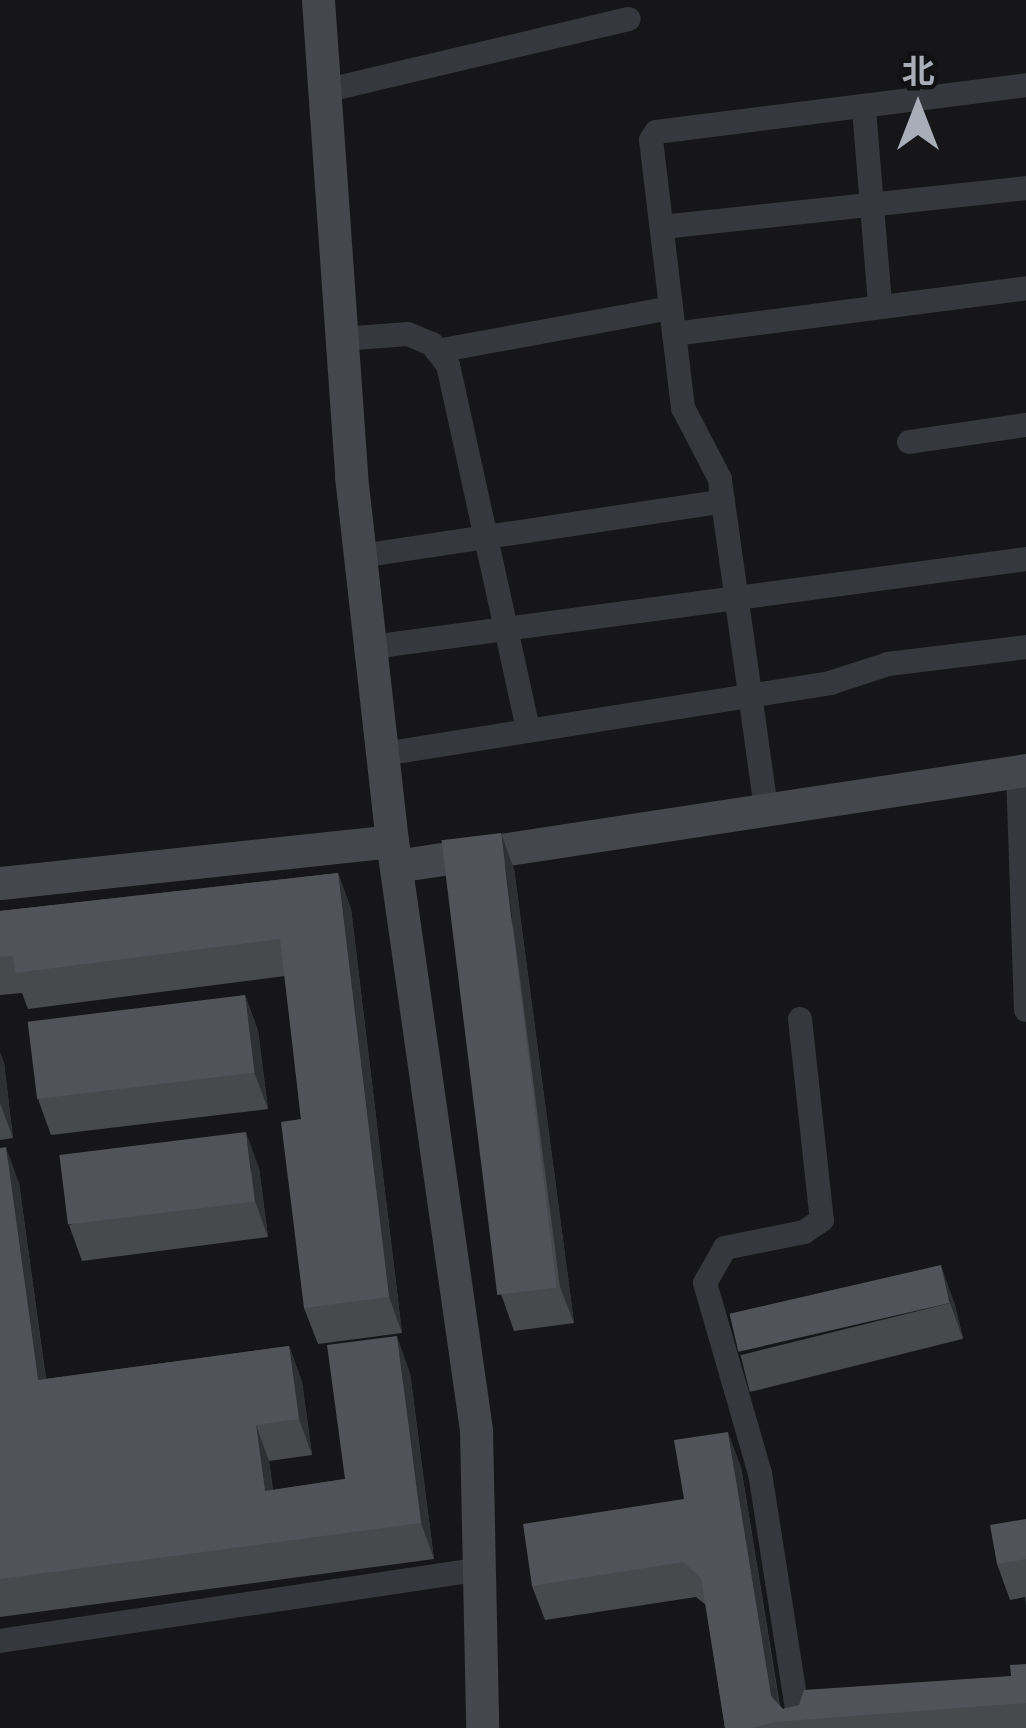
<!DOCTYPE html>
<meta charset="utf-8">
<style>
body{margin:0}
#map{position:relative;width:1026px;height:1728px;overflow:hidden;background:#161618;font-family:"Work Sans","Noto Sans SC",sans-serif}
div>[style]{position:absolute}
.street>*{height:24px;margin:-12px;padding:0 12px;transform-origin:12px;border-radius:12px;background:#37383d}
.secondary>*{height:33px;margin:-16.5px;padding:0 16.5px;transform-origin:16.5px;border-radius:16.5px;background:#45474d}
.wall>*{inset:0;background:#47494d;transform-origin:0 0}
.shaded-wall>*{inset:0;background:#2f3033}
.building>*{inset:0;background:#525359;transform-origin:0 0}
span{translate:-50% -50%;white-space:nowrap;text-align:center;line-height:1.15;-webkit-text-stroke:10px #111113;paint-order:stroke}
.north{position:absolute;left:858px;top:48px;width:120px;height:120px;-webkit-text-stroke:9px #111113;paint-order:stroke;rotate:0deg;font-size:33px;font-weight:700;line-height:48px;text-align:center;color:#a8adb8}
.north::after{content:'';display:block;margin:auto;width:42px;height:54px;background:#a8adb8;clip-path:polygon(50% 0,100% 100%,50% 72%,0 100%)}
</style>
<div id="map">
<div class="street">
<div style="left:324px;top:91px;width:313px;rotate:-13.3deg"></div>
<div style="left:864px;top:109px;width:196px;rotate:85.3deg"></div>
<div style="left:662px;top:227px;width:366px;rotate:-6.1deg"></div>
<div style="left:674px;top:334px;width:355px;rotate:-7.4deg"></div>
<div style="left:341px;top:339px;width:67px;rotate:-4.3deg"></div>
<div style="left:408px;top:334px;width:26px;rotate:23deg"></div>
<div style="left:432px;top:344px;width:26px;rotate:53deg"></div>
<div style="left:448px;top:365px;width:372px;rotate:77.6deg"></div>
<div style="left:437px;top:351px;width:238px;rotate:-10.4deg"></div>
<div style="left:909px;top:442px;width:118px;rotate:-8.3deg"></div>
<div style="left:361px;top:556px;width:366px;rotate:-8.6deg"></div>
<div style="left:372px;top:647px;width:660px;rotate:-7.66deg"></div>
<div style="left:383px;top:754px;width:453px;rotate:-9deg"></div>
<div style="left:830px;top:683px;width:61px;rotate:-18.1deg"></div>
<div style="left:888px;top:664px;width:139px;rotate:-7deg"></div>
<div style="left:1018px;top:771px;width:239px;rotate:88.1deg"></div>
<div style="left:766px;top:808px;width:332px;rotate:-98deg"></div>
<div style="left:720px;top:479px;width:80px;rotate:-117.5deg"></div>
<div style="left:683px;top:408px;width:270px;rotate:-96.8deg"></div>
<div style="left:651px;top:140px;width:9px;rotate:-58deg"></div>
<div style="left:656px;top:132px;width:373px;rotate:-7.2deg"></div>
<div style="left:800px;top:1019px;width:202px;rotate:83.8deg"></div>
<div style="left:822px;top:1220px;width:22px;rotate:146deg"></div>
<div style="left:804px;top:1232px;width:81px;rotate:168.6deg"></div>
<div style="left:725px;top:1248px;width:40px;rotate:119.7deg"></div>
<div style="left:705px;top:1283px;width:198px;rotate:73.9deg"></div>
<div style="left:760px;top:1473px;width:258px;rotate:81.1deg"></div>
<div style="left:0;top:1641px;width:485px;rotate:-8.5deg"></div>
</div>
<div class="secondary">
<div style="left:318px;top:0;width:477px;rotate:86deg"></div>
<div style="left:351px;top:476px;width:367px;rotate:83.6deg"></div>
<div style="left:392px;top:841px;width:595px;rotate:81.88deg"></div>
<div style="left:476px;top:1430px;width:298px;rotate:88.8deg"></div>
<div style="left:396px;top:866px;width:637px;rotate:-8.66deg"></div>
<div style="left:0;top:883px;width:394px;rotate:-6.1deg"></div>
</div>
<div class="wall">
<div style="clip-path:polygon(514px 869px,574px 1323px,514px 1331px,501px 1294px)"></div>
<div style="clip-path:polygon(338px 873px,351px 909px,402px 1333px,318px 1344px,304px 1308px,301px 1119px,285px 976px,28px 1009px,22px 993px,0 995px,0 911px)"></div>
<div style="clip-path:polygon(245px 995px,258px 1031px,268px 1109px,51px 1135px,38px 1099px)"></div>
<div style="clip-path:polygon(0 1053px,4px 1063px,13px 1138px,0 1140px)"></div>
<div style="clip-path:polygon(0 1148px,19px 1183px,46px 1379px,289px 1346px,302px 1382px,312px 1455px,269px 1461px,273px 1490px,345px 1479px,410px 1373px,434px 1559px,0 1617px)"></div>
<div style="clip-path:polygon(259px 1168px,268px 1237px,82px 1261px,69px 1225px)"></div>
<div style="left:954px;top:1302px;width:38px;height:220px;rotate:76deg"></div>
<div style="clip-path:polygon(741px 1467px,780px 1706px,783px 1709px,1011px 1676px,1026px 1664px,1026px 1728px,725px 1728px,706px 1605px,696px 1597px,545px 1620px,532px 1586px)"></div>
<div style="clip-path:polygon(1026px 1519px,1026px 1606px,1025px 1597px,1010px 1600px,997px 1564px)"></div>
</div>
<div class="shaded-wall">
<div style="clip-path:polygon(501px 833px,514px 869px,574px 1323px,560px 1287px)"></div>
<div style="clip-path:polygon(338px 873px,351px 909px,402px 1333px,389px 1297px)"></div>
<div style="clip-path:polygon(245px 995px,258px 1031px,268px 1109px,254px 1072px)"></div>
<div style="clip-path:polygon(0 1053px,4px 1063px,13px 1138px,0 1103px)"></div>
<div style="clip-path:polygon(246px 1132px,259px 1168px,268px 1237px,255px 1201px)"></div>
<div style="clip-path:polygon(6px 1147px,19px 1183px,51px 1417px,38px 1380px)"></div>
<div style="clip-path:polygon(941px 1265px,954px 1302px,963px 1339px,950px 1303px)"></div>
<div style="clip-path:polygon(397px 1336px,410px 1373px,434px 1559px,421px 1523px)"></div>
<div style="clip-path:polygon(289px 1346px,302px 1382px,312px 1455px,299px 1419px)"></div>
<div style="clip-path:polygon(256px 1425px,269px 1461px,278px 1528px,265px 1491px)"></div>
<div style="clip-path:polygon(728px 1432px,741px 1467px,782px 1722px,771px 1696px)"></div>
</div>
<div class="building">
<div style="left:501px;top:833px;width:458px;height:60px;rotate:83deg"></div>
<div style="clip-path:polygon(338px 873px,389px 1297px,304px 1308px,281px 1122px,301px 1119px,280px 939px,15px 973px,13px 956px,0 957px,0 911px)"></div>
<div style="left:245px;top:995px;width:78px;height:219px;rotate:83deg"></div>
<div style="left:246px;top:1132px;width:70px;height:188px;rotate:83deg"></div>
<div style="clip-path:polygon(6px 1147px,38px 1380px,289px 1346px,299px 1419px,256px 1425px,265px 1491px,345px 1479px,327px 1345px,397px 1336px,421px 1523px,0 1579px,0 1148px)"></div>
<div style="left:941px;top:1265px;width:39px;height:217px;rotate:77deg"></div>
<div style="clip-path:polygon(728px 1432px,771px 1696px,783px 1709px,799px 1705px,804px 1690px,1011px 1676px,1010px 1665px,1026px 1664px,1026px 1703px,775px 1722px,752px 1728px,725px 1728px,701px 1578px,683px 1562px,532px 1586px,523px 1524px,684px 1499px,674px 1440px)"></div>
<div style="clip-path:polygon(1026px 1519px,1026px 1559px,997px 1564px,990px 1525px)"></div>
</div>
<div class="north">北</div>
</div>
